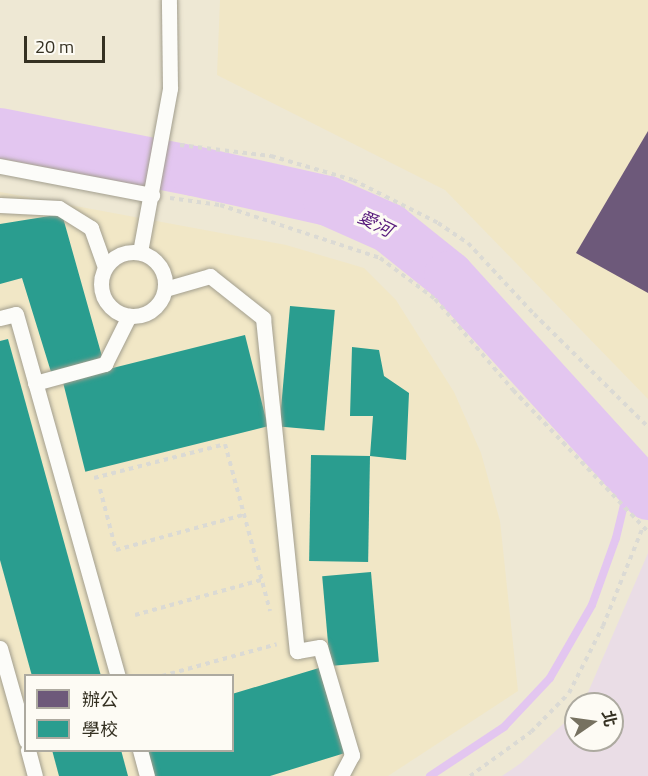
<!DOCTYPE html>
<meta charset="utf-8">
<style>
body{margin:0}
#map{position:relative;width:648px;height:776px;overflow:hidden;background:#eee8d4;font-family:"Titillium Web","Noto Sans TC",sans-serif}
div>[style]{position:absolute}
.built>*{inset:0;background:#f1e7c6}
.green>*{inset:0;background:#eadde6}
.offices>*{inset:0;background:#6d597a}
.schools>*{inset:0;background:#2a9d8f;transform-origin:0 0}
.stream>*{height:8px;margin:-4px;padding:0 4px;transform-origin:4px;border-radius:4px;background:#e3c6f0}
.river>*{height:50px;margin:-25px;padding:0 25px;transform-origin:25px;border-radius:25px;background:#e3c6f0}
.path>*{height:4px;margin-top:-2px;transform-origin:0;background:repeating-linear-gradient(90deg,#dbdad4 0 4.5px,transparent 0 9px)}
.roads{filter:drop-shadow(0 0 2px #a29e8e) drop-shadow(0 0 2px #a29e8e)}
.lane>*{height:15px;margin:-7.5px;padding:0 7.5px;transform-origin:7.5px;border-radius:7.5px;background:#fcfcf9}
.lane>.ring{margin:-7.5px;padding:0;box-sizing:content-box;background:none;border:15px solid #fcfcf9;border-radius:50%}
span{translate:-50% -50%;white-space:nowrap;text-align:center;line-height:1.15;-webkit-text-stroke:6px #fdfbf4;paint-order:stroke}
.water-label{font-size:18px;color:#57197b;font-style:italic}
.legend{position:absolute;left:24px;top:674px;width:210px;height:78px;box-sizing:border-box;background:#fdfbf4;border:2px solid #adaaa0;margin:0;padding:8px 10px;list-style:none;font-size:18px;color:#353122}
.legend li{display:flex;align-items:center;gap:12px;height:30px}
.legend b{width:30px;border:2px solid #adaaa0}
.north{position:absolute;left:564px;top:692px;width:60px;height:60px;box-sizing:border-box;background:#fdfbf4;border:2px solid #adaaa0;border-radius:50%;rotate:77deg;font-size:16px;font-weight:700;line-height:24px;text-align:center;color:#353122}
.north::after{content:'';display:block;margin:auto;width:21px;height:27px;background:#767160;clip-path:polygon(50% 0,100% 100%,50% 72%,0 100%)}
.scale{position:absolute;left:24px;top:36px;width:81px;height:27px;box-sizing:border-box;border:3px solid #353122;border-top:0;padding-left:8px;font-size:18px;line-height:21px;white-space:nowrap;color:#353122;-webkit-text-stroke:4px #fdfbf4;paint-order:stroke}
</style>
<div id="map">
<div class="built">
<div style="clip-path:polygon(220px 0,648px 0,648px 399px,445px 190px,217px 75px)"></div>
<div style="clip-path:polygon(evenodd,0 192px,286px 245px,364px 268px,396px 300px,454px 392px,481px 453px,500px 521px,518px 691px,388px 776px,0 776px,0 192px,26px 676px,232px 676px,232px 750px,26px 750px,26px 676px)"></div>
</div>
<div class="green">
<div style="clip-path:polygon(648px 553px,648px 776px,502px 776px,521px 763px,576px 712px,576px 740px,612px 740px,612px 704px,583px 704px)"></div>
</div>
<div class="offices">
<div style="clip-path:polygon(648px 131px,648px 293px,576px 253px)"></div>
</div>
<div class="schools">
<div style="clip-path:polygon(62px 214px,103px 360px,51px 372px,22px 278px,0 284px,0 224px)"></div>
<div style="left:290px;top:306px;width:45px;height:121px;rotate:5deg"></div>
<div style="left:245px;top:335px;width:94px;height:188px;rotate:76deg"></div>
<div style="clip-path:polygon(8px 339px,101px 676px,32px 676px,0 560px,0 341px)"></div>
<div style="clip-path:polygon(352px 347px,379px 350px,384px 376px,409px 393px,406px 460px,370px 456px,373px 416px,350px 416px)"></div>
<div style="left:311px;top:455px;width:59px;height:106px;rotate:1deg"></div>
<div style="left:371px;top:572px;width:90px;height:49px;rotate:85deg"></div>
<div style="clip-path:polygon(319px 668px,345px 753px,270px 776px,153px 776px,145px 750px,232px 750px,232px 694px)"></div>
<div style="clip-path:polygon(52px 750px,121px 750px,128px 776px,59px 776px)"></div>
</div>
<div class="stream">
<div style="left:430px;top:776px;width:89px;rotate:-33.5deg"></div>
<div style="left:504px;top:727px;width:67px;rotate:-46.8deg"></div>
<div style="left:550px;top:678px;width:84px;rotate:-60.1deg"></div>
<div style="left:592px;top:605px;width:71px;rotate:-70.3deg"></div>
<div style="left:616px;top:538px;width:64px;rotate:-76.4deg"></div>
</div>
<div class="river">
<div style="left:0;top:133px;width:198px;rotate:11.1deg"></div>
<div style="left:194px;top:171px;width:137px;rotate:12.6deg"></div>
<div style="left:328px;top:201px;width:67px;rotate:23.9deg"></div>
<div style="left:389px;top:228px;width:77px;rotate:38.7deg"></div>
<div style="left:449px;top:276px;width:296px;rotate:47.7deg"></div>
</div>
<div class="path">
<div style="left:180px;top:145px;width:92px;rotate:6.9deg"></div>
<div style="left:271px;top:156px;width:85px;rotate:16.3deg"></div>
<div style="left:353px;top:180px;width:95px;rotate:26.8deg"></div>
<div style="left:438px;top:223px;width:36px;rotate:34deg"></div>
<div style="left:468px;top:243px;width:97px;rotate:47.1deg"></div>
<div style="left:534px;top:314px;width:161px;rotate:44.7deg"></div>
<div style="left:170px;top:198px;width:50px;rotate:8deg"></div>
<div style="left:220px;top:205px;width:169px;rotate:18.3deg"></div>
<div style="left:380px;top:258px;width:69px;rotate:36.7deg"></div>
<div style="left:435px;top:299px;width:120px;rotate:49.4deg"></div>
<div style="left:513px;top:390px;width:196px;rotate:46.4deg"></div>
<div style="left:94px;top:478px;width:135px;rotate:-14.5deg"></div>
<div style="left:225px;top:444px;width:173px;rotate:74.9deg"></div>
<div style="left:100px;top:489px;width:63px;rotate:75.3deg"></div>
<div style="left:116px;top:550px;width:132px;rotate:-15.4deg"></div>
<div style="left:135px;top:615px;width:131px;rotate:-15.5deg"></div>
<div style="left:162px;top:676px;width:119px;rotate:-15.5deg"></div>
<div style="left:470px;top:776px;width:75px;rotate:-35.8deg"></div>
<div style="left:531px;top:732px;width:54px;rotate:-45.7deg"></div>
<div style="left:569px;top:693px;width:75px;rotate:-63.1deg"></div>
<div style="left:603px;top:626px;width:107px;rotate:-68deg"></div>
</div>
<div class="roads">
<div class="lane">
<div style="left:0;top:166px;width:155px;rotate:10.8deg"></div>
<div style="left:0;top:205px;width:59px;rotate:2.9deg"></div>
<div style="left:59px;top:208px;width:38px;rotate:32deg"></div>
<div style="left:91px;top:228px;width:41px;rotate:70.3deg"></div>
<div class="ring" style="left:101px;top:252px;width:49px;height:49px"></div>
<div style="left:140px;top:252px;width:167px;rotate:-79.6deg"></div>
<div style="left:170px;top:88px;width:88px;rotate:-90.7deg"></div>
<div style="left:165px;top:289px;width:47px;rotate:-16.1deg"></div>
<div style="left:210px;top:276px;width:68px;rotate:38.4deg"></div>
<div style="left:263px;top:318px;width:335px;rotate:84.2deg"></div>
<div style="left:297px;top:651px;width:23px;rotate:-10deg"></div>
<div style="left:320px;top:647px;width:113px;rotate:73.5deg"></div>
<div style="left:352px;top:755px;width:24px;rotate:118deg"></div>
<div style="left:0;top:318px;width:16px;rotate:-14deg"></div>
<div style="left:16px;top:314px;width:376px;rotate:74.3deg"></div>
<div style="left:35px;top:383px;width:73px;rotate:-15.2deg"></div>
<div style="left:105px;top:364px;width:54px;rotate:-63.4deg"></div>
<div style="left:0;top:648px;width:96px;rotate:74.2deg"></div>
<div style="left:28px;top:750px;width:27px;rotate:75deg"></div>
<div style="left:140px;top:750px;width:27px;rotate:75deg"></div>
</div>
</div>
<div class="water-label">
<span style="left:375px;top:224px;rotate:27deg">愛河</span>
</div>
<ul class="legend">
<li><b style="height:16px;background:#6d597a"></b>辦公</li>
<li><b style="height:16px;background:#2a9d8f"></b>學校</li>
</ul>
<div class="north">北</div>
<div class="scale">20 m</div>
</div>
